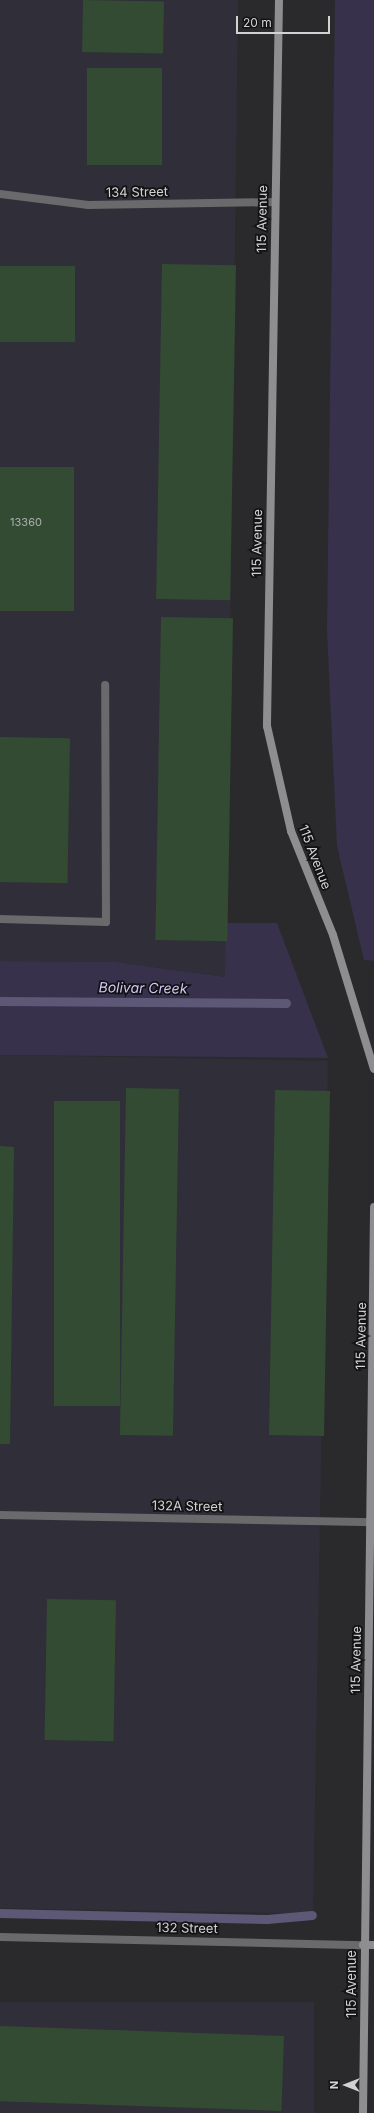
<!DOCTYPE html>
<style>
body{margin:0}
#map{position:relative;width:374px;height:2113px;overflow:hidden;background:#2a2a2d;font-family:Inter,sans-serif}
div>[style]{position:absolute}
.built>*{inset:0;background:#302e38;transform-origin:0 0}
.green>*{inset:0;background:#37314c}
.stream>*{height:9px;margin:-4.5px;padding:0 4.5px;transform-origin:4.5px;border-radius:4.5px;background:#5e5877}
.building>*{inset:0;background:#334b33;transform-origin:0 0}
.lane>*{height:8px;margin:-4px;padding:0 4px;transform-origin:4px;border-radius:4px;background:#6a696b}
.street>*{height:8px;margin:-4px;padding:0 4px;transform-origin:4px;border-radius:4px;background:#6a696b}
.secondary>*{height:8px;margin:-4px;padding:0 4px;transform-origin:4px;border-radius:4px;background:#8e8d90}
span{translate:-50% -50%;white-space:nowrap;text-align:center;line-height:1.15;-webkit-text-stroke:3.5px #131214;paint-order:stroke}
.number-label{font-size:11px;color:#aab0ac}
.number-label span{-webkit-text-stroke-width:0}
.street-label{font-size:13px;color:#d2d2d4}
.water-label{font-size:14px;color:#d0c8f6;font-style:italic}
.north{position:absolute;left:326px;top:2065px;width:40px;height:40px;-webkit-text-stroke:3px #131214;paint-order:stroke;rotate:270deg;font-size:11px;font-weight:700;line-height:16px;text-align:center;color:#d2d2d4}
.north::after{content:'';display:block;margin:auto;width:14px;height:18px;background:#d2d2d4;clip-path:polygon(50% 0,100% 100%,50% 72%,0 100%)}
.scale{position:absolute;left:236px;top:16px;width:94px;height:18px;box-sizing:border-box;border:2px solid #d2d2d4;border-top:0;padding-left:5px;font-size:12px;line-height:14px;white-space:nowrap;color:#d2d2d4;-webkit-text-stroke:3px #131214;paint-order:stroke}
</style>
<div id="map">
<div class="built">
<div style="clip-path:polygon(0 0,238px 0,226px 977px,116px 962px,0 961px)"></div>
<div style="left:0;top:1055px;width:328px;height:853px;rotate:1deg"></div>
<div style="left:0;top:2002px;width:314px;height:111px"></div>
</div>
<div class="green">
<div style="clip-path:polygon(335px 0,374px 0,374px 961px,364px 960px,337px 846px,327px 631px)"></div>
<div style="clip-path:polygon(226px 923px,277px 923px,328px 1058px,0 1055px,0 961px,116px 962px,225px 977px)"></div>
</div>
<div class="stream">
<div style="left:0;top:1001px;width:286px;rotate:0.4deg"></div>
<div style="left:0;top:1913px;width:267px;rotate:1.3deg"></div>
<div style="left:267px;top:1919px;width:45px;rotate:-5.1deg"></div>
</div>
<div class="building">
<div style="left:83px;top:0;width:81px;height:52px;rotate:1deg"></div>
<div style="left:162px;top:68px;width:97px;height:75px;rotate:90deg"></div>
<div style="left:162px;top:264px;width:74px;height:335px;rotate:1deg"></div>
<div style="left:0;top:266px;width:75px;height:76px"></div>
<div style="left:0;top:467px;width:74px;height:144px"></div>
<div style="left:161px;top:617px;width:72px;height:323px;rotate:1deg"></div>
<div style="left:0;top:737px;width:70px;height:145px;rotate:1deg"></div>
<div style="left:126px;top:1088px;width:53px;height:347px;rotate:1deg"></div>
<div style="left:275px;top:1090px;width:55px;height:345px;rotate:1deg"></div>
<div style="left:54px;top:1101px;width:66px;height:305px"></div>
<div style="clip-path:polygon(0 1146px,14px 1147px,10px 1444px,0 1444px)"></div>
<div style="left:47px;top:1599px;width:69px;height:141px;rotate:1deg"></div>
<div style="left:284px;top:2036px;width:75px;height:284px;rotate:92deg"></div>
</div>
<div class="lane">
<div style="left:0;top:919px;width:106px;rotate:1.6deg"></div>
<div style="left:106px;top:922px;width:237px;rotate:-90.2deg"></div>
</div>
<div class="street">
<div style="left:0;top:194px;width:89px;rotate:7.1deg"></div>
<div style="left:88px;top:205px;width:186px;rotate:-0.9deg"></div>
<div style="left:0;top:1515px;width:374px;rotate:1.1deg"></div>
<div style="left:0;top:1937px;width:363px;rotate:1.3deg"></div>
</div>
<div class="secondary">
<div style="left:279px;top:0;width:726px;rotate:90.95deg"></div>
<div style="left:267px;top:726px;width:108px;rotate:77.1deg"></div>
<div style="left:291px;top:831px;width:112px;rotate:68deg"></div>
<div style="left:333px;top:935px;width:140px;rotate:73deg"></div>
<div style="left:363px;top:1945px;width:11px"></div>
<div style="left:363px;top:2113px;width:906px;rotate:-89.3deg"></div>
</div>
<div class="number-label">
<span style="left:26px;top:522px">13360</span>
</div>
<div class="street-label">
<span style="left:137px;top:192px;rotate:-1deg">134 Street</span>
<span style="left:262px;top:219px;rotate:-89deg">115 Avenue</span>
<span style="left:257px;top:543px;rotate:-89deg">115 Avenue</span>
<span style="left:315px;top:857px;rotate:69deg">115 Avenue</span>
<span style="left:361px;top:1336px;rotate:-89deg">115 Avenue</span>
<span style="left:187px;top:1506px;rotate:1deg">132A Street</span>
<span style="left:356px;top:1660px;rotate:-89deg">115 Avenue</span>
<span style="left:187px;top:1928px;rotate:1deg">132 Street</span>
<span style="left:351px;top:1984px;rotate:-90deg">115 Avenue</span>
</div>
<div class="water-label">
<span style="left:143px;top:988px;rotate:1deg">Bolivar Creek</span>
</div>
<div class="north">N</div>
<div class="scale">20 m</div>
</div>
